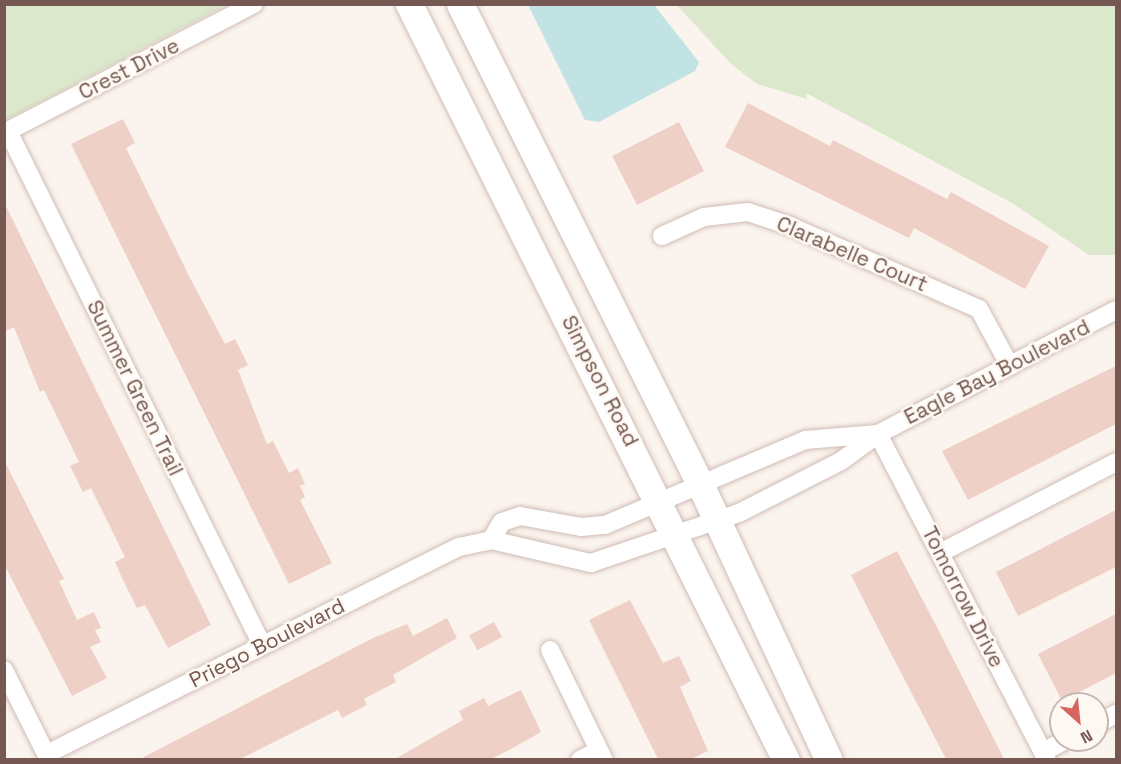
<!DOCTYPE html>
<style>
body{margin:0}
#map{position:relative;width:1121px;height:764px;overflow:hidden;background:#fbf3ed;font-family:"Space Grotesk",sans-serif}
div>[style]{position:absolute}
.green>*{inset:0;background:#dce8cc}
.water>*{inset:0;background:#c2e3e3}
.building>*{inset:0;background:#eed0c7;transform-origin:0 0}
.roads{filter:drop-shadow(0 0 2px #cfbcb5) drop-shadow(0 0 2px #cfbcb5)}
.minor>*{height:18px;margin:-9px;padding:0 9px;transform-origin:9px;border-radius:9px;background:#fff}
.secondary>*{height:27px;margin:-13.5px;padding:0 13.5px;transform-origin:13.5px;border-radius:13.5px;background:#fff}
span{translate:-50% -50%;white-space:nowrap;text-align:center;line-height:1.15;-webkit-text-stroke:5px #fef8f3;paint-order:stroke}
.street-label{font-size:21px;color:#745851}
.frame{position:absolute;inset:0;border:6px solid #745851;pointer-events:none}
.north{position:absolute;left:1049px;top:692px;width:60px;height:60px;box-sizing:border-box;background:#fef8f3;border:2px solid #c7b8b2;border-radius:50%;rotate:153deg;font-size:16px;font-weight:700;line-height:24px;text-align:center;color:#745851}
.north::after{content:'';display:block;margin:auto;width:21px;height:27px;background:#d76660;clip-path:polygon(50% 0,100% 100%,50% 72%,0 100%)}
</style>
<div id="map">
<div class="green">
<div style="clip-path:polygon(5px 4px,227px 4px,227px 5px,5px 120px)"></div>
<div style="clip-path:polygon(677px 5px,1116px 5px,1116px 255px,1089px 255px,1012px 203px,806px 93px,807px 99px,757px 84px,731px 64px)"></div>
</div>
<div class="water">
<div style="clip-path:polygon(528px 5px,654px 5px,699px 62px,695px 71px,599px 122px,585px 120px)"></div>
</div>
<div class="building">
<div style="clip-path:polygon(748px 103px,830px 146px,833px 140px,947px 199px,951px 192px,1049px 246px,1025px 289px,914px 228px,909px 238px,725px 147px)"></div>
<div style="clip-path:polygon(123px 119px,135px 143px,126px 148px,189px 276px,225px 344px,235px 339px,248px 365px,238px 370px,267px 444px,273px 441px,289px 473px,298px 468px,305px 484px,300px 486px,305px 497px,300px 500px,332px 563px,289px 584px,71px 144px)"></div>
<div style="left:679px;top:122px;width:55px;height:75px;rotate:63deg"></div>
<div style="clip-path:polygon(4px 202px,211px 625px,168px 648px,145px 605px,137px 608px,122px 578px,115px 562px,125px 557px,91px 488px,83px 492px,70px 466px,79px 462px,44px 390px,40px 392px,14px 327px,4px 332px)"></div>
<div style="clip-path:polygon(1116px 366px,1116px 424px,968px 500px,942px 451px)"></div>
<div style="clip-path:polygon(4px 460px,64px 579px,59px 581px,77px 620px,94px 612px,101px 628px,95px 630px,101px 642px,90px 647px,107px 678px,72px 696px,4px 564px)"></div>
<div style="clip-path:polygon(1116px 510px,1116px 567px,1018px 616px,996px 572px)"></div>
<div style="clip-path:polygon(897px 551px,941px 635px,1004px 759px,946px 759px,886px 644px,851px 575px)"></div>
<div style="clip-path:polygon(630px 600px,663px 663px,679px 656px,691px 681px,680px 687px,708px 751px,691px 759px,658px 759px,589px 620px)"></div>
<div style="clip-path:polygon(1116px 614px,1116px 673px,1062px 701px,1038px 654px)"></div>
<div style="clip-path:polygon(447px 618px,457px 638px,393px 675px,396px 682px,364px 699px,367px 705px,342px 718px,338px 710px,240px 759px,140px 759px,373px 638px,407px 624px,413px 636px)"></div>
<div style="left:494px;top:622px;width:17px;height:28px;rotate:62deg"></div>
<div style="clip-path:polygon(521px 690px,541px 732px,511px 749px,491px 759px,395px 759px,463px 720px,459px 711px,484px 698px,488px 706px)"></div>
</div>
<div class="roads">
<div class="minor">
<div style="left:8px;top:131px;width:573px;rotate:63.7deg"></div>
<div style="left:4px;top:133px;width:281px;rotate:-27.3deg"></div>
<div style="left:662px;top:236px;width:46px;rotate:-24.3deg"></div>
<div style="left:704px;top:217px;width:44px;rotate:-6.5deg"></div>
<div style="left:748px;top:212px;width:44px;rotate:18.4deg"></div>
<div style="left:790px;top:226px;width:206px;rotate:23.7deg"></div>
<div style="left:979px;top:309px;width:65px;rotate:61.5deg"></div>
<div style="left:878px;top:434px;width:367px;rotate:62.6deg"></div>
<div style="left:491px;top:540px;width:21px;rotate:-59deg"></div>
<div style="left:502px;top:522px;width:19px;rotate:-18deg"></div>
<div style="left:520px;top:516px;width:62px;rotate:10.2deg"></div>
<div style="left:581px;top:527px;width:24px;rotate:-5deg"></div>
<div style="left:605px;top:525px;width:217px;rotate:-23deg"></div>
<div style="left:805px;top:440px;width:73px;rotate:-4.7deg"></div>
<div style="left:940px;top:553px;width:198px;rotate:-27.3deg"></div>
<div style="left:550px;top:650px;width:123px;rotate:63.9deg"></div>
<div style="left:4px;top:670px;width:101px;rotate:63.4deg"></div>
<div style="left:1097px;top:724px;width:21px;rotate:-28deg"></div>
<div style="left:1043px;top:752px;width:26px;rotate:-28deg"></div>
<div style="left:47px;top:754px;width:461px;rotate:-26.7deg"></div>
<div style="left:459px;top:547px;width:33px;rotate:-12deg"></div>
<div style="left:491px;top:540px;width:103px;rotate:13deg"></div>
<div style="left:591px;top:563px;width:156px;rotate:-18.7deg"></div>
<div style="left:739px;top:513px;width:114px;rotate:-27deg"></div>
<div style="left:841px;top:461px;width:46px;rotate:-36.1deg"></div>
<div style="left:878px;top:434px;width:268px;rotate:-27.5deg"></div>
<div style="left:580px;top:760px;width:21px;rotate:-28deg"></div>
</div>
<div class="secondary">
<div style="left:409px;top:4px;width:845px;rotate:63.5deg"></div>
<div style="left:460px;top:4px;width:539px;rotate:63.43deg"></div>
<div style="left:701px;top:486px;width:302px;rotate:65deg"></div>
</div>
</div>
<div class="street-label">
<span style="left:129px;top:69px;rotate:-27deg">Crest Drive</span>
<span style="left:852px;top:254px;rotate:23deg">Clarabelle Court</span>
<span style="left:997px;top:372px;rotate:-27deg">Eagle Bay Boulevard</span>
<span style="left:600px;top:381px;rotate:63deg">Simpson Road</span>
<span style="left:135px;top:388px;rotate:64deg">Summer Green Trail</span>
<span style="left:963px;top:597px;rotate:63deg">Tomorrow Drive</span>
<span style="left:267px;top:643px;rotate:-27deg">Priego Boulevard</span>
</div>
<div class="frame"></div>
<div class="north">N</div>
</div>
